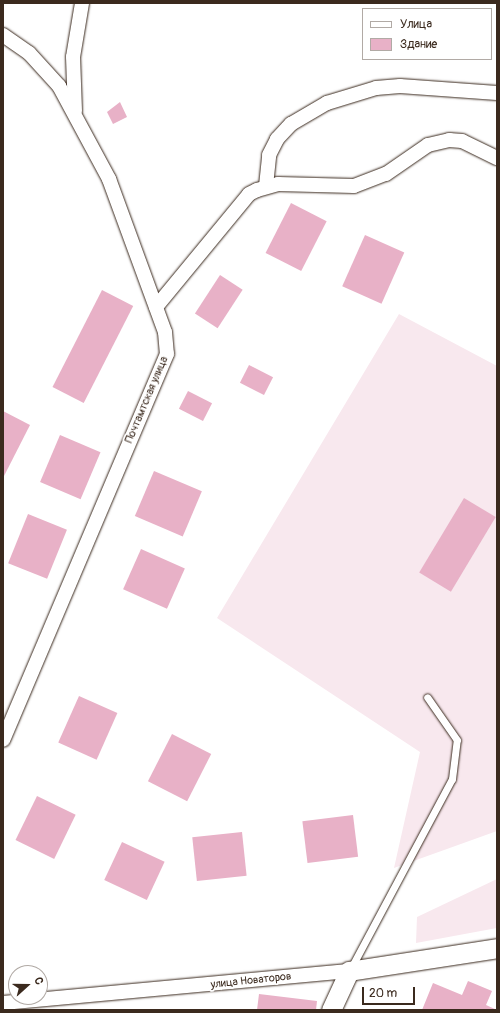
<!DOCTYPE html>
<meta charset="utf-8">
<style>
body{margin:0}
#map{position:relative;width:500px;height:1013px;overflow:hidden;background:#fff;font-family:Pangolin,sans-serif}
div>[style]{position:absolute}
.built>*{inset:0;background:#f8e8ee}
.building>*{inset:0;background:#e8b1c7;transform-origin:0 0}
.roads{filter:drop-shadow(0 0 1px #3b2a1e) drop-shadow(0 0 1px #3b2a1e)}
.lane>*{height:7px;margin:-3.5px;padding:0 3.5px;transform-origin:3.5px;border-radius:3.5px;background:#fff}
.street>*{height:14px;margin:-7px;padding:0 7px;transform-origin:7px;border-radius:7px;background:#fff}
.secondary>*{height:19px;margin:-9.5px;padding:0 9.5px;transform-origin:9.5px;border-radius:9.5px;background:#fff}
span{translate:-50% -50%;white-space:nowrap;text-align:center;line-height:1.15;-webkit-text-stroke:3.5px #fff;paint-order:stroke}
.street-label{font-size:11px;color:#3b2a1e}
.frame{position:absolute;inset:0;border:4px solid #3b2a1e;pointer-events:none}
.legend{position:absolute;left:362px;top:8px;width:130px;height:52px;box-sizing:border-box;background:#fff;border:1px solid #b1aaa5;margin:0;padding:5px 7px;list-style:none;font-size:12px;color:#3b2a1e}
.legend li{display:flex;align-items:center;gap:8px;height:20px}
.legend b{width:20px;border:1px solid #b1aaa5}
.north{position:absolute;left:8px;top:965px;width:40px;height:40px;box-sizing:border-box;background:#fff;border:1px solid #b1aaa5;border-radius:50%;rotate:69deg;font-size:11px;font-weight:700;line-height:16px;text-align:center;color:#3b2a1e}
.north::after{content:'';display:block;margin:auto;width:14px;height:18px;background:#3b2a1e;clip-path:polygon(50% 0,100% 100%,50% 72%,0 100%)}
.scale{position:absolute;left:362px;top:987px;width:53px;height:18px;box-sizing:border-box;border:2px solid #3b2a1e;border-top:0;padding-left:5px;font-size:12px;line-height:14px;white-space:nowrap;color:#3b2a1e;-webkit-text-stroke:3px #fff;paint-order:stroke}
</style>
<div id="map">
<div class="built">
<div style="clip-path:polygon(399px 314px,497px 366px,497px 831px,394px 868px,420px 752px,217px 618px)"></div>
<div style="clip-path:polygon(497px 879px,497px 928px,416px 943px,417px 917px)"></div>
</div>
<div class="building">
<div style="clip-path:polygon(120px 102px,127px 117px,113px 124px,107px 112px)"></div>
<div style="left:291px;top:203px;width:40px;height:56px;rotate:27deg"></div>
<div style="left:365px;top:235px;width:43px;height:56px;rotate:24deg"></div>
<div style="left:220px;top:275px;width:27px;height:46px;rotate:33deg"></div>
<div style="left:102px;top:290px;width:35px;height:109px;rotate:27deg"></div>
<div style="left:249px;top:365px;width:27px;height:20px;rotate:27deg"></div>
<div style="left:188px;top:391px;width:27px;height:20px;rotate:27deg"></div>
<div style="clip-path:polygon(3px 411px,30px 425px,3px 478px)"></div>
<div style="left:60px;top:435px;width:44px;height:51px;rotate:23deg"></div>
<div style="left:154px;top:471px;width:52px;height:49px;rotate:23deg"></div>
<div style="left:464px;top:498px;width:37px;height:87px;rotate:31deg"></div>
<div style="left:28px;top:514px;width:42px;height:53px;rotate:22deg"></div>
<div style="left:141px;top:549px;width:48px;height:44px;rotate:24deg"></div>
<div style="left:79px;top:696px;width:42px;height:51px;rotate:24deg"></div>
<div style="left:172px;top:734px;width:44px;height:53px;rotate:27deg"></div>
<div style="left:37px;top:796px;width:43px;height:49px;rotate:26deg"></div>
<div style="left:353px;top:815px;width:42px;height:51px;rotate:83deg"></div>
<div style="left:242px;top:832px;width:44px;height:50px;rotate:84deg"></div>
<div style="left:122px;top:842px;width:47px;height:42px;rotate:25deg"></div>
<div style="clip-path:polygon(468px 981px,492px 991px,486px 1005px,497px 1010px,422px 1010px,433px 983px,462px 995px)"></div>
<div style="clip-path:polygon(259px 994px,317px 1001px,316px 1010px,257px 1010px)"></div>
</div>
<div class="roads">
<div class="lane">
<div style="left:351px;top:968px;width:214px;rotate:-61.9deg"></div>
<div style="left:452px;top:779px;width:39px;rotate:-83deg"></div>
<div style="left:457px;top:740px;width:52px;rotate:-124.9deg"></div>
</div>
<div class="street">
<div style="left:3px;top:35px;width:32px;rotate:35deg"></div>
<div style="left:29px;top:53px;width:45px;rotate:47.7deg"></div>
<div style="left:59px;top:86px;width:106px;rotate:61.7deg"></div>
<div style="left:109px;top:179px;width:163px;rotate:69.9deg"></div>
<div style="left:165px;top:332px;width:22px;rotate:85deg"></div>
<div style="left:167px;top:354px;width:419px;rotate:113deg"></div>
<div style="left:75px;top:111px;width:54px;rotate:-92.1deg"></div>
<div style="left:73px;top:57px;width:55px;rotate:-80.5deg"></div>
<div style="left:266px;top:186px;width:31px;rotate:-84deg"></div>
<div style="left:269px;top:155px;width:18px;rotate:-63deg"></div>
<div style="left:277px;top:139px;width:21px;rotate:-47deg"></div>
<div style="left:291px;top:124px;width:42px;rotate:-30.3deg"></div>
<div style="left:327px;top:103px;width:51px;rotate:-17deg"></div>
<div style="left:376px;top:88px;width:24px;rotate:-5deg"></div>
<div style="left:400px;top:86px;width:97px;rotate:4.1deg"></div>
<div style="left:156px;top:307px;width:146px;rotate:-50.5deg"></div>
<div style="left:249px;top:194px;width:9px;rotate:-27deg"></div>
<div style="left:257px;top:190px;width:22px;rotate:-16deg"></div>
<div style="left:278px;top:184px;width:76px;rotate:1.5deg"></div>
<div style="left:354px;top:186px;width:34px;rotate:-21deg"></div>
<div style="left:386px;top:174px;width:51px;rotate:-34.6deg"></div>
<div style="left:428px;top:145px;width:22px;rotate:-13deg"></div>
<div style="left:449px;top:140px;width:13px;rotate:4deg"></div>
<div style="left:462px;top:141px;width:39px;rotate:26deg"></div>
<div style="left:3px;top:1003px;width:347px;rotate:-5.3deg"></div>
</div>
<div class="secondary">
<div style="left:331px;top:1010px;width:43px;rotate:-65.2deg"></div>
<div style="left:349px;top:971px;width:150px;rotate:-8.8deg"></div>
</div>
</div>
<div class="street-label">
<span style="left:147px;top:400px;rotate:-67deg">Почтамтская улица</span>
<span style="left:251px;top:981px;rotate:-6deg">улица Новаторов</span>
</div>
<div class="frame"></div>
<ul class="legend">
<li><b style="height:5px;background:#fff"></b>Улица</li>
<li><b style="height:11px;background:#e8b1c7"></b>Здание</li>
</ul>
<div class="north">С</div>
<div class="scale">20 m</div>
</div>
